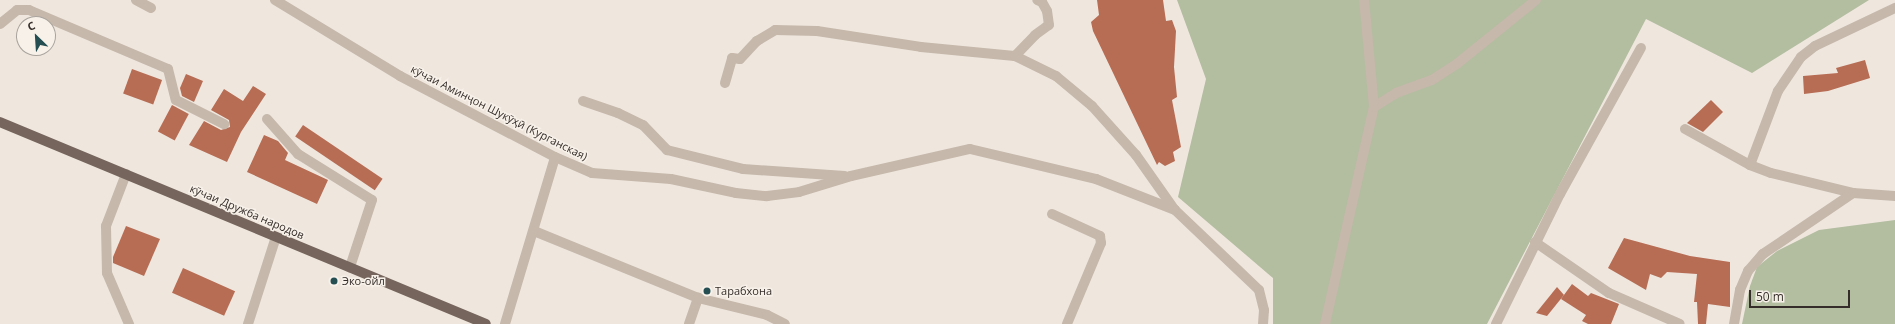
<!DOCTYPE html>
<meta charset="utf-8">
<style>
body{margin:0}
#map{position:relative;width:1895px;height:324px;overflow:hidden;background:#efe7de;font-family:"Open Sans",sans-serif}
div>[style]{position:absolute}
.green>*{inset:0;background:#b3bda0}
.building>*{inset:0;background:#b76c54;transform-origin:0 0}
.minor>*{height:10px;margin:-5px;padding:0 5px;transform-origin:5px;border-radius:5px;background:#c6b8ab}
.major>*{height:10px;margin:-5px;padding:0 5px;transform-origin:5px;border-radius:5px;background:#75655c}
.dots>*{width:11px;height:11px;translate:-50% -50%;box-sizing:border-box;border:2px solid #f7f1ea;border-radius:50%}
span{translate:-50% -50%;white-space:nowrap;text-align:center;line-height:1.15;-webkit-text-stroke:3px #f7f1ea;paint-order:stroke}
.street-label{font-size:11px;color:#352d29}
.poi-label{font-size:11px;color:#352d29}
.left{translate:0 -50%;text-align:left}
.north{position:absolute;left:16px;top:16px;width:40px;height:40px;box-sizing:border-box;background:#f7f1ea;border:1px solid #a9a39d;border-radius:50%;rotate:335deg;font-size:11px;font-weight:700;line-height:16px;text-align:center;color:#352d29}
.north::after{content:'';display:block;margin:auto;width:14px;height:18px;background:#244e51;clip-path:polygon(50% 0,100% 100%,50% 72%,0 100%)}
.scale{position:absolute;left:1749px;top:290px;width:101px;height:18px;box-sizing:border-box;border:2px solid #352d29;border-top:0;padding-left:5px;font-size:12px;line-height:14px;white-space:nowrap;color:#352d29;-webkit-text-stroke:3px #f7f1ea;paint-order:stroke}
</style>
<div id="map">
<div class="green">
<div style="clip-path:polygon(1177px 0,1869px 0,1752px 73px,1646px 19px,1487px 324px,1273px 324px,1273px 278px,1178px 197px,1206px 79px)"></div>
<div style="clip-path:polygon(1895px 220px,1895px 324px,1742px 324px,1750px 286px,1757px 267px,1777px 251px,1819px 230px)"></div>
</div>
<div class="building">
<div style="clip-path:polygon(1097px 0,1163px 0,1166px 21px,1172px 20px,1176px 31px,1174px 67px,1177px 97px,1172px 100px,1181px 147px,1173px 152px,1175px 161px,1165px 166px,1159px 162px,1157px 165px,1093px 31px,1091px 22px,1099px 15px)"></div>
<div style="clip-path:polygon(1865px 60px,1870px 78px,1828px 91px,1804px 94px,1803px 76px,1838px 73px,1836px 68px)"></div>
<div style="left:132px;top:69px;width:32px;height:26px;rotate:20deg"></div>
<div style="clip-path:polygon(186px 74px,203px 81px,194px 102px,182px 96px,180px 88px)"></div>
<div style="clip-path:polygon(253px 86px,266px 94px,241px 132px,227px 162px,189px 145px,204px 121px,221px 130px,230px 127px,229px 120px,211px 110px,224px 89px,243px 101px)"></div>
<div style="clip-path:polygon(1711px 100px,1723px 112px,1703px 132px,1687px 123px)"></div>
<div style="left:172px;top:105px;width:19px;height:30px;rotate:28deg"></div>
<div style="left:303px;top:125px;width:96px;height:14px;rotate:34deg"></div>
<div style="clip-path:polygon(264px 135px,278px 141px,288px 153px,285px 160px,328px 180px,317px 204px,247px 172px)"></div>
<div style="clip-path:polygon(126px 226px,160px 239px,144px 276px,113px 263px,113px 257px)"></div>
<div style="clip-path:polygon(1624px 238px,1690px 256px,1730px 262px,1730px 307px,1708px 304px,1706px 324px,1698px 324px,1697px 302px,1694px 302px,1697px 274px,1667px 272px,1661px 278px,1650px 274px,1646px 290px,1608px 268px)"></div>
<div style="left:183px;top:268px;width:57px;height:27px;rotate:24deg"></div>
<div style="clip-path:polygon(1572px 284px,1588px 296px,1591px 293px,1619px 304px,1611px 324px,1588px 324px,1582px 321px,1586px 315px,1561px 299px)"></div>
<div style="clip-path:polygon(1557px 287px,1564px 295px,1547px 316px,1536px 313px)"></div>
</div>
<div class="minor">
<div style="left:136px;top:0;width:17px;rotate:28deg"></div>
<div style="left:275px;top:0;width:146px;rotate:31.3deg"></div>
<div style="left:400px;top:76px;width:175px;rotate:27.6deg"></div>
<div style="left:555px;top:157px;width:40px;rotate:23.4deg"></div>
<div style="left:592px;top:173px;width:79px;rotate:4.3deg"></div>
<div style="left:671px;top:179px;width:66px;rotate:12.2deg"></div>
<div style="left:736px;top:193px;width:31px;rotate:6deg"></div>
<div style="left:767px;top:196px;width:32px;rotate:-7deg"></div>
<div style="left:799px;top:192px;width:54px;rotate:-17.1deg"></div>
<div style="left:851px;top:176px;width:122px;rotate:-12.8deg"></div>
<div style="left:970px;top:149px;width:130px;rotate:13.4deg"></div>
<div style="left:1096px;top:179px;width:85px;rotate:21.4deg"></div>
<div style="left:1175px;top:210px;width:116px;rotate:43.6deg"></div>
<div style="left:1259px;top:290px;width:21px;rotate:76deg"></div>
<div style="left:1264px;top:310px;width:14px;rotate:94deg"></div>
<div style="left:0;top:24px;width:22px;rotate:-39deg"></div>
<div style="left:17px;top:10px;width:12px"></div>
<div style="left:29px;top:10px;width:151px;rotate:23deg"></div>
<div style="left:168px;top:69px;width:32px;rotate:76deg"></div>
<div style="left:176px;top:100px;width:54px;rotate:26.6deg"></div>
<div style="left:1015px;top:56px;width:46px;rotate:26deg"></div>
<div style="left:1056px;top:76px;width:47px;rotate:39.8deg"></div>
<div style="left:1092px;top:106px;width:66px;rotate:48.1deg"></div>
<div style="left:1136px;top:155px;width:66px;rotate:54.9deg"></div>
<div style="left:725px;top:83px;width:26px;rotate:-74deg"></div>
<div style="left:732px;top:58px;width:8px;rotate:7deg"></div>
<div style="left:740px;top:59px;width:25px;rotate:-47deg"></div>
<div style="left:757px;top:41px;width:21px;rotate:-31deg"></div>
<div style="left:775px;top:30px;width:42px;rotate:1.4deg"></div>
<div style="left:817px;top:31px;width:105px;rotate:8.7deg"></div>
<div style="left:921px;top:47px;width:94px;rotate:5.5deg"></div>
<div style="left:1015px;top:56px;width:29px;rotate:-46deg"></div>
<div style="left:1035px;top:35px;width:17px;rotate:-36deg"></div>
<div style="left:1049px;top:25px;width:14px;rotate:-98deg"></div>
<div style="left:1047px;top:11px;width:10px;rotate:-119deg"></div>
<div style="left:1042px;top:2px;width:5px;rotate:-158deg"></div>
<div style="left:583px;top:101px;width:37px;rotate:19deg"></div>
<div style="left:618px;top:113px;width:28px;rotate:26deg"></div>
<div style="left:643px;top:125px;width:35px;rotate:46deg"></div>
<div style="left:667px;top:150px;width:78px;rotate:14deg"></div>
<div style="left:743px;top:169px;width:102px;rotate:3.9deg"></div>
<div style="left:1374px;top:107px;width:26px;rotate:-32deg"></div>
<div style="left:1396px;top:93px;width:38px;rotate:-20deg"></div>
<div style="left:1432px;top:80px;width:31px;rotate:-33deg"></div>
<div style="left:1458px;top:63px;width:100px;rotate:-38.9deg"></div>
<div style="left:267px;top:119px;width:47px;rotate:48.5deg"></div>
<div style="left:298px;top:154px;width:87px;rotate:31.9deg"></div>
<div style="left:372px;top:200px;width:71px;rotate:108.2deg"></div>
<div style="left:1685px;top:129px;width:74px;rotate:29deg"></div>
<div style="left:1750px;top:165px;width:79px;rotate:-69.3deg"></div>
<div style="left:1778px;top:91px;width:41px;rotate:-55.9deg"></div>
<div style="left:1801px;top:57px;width:18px;rotate:-38deg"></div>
<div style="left:1815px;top:46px;width:89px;rotate:-25.4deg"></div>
<div style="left:1750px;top:165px;width:22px;rotate:21deg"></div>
<div style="left:1771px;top:173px;width:84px;rotate:13.7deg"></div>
<div style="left:1853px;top:193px;width:42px;rotate:4.1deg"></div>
<div style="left:126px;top:174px;width:56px;rotate:111deg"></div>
<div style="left:106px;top:226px;width:47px;rotate:88.8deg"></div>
<div style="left:107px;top:273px;width:56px;rotate:66.7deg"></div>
<div style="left:1052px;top:214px;width:53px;rotate:24.6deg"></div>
<div style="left:1100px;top:236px;width:7px;rotate:82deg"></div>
<div style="left:1101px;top:243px;width:88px;rotate:112.8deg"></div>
<div style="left:534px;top:231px;width:177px;rotate:22.2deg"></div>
<div style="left:1535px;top:242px;width:90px;rotate:34.6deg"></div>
<div style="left:1609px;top:293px;width:77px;rotate:23.6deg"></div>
<div style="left:248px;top:324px;width:91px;rotate:-72.2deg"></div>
<div style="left:505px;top:324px;width:174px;rotate:-73.3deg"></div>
<div style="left:689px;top:324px;width:28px;rotate:-71deg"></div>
<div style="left:698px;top:298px;width:71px;rotate:13.8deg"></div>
<div style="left:767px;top:315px;width:20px;rotate:27deg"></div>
<div style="left:1325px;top:324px;width:222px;rotate:-77.3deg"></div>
<div style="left:1374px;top:107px;width:107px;rotate:-95.3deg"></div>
<div style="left:1496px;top:324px;width:145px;rotate:-63.8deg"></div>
<div style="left:1560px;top:194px;width:167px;rotate:-61deg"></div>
<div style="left:1734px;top:324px;width:35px;rotate:-80deg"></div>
<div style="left:1740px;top:290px;width:21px;rotate:-67deg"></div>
<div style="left:1748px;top:271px;width:23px;rotate:-49deg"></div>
<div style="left:1763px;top:254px;width:109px;rotate:-34.1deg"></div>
</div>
<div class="major">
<div style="left:0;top:122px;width:526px;rotate:22.57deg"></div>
</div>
<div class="dots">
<div style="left:334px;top:281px;background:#244e51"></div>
<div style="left:707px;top:291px;background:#244e51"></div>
</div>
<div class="street-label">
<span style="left:499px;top:113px;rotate:27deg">кӯчаи Аминҷон Шукӯҳӣ (Курганская)</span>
<span style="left:247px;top:212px;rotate:23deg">кӯчаи Дружба народов</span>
</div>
<div class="poi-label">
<span class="left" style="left:342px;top:281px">Эко-ойл</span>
<span class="left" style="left:715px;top:291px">Тарабхона</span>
</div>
<div class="north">С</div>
<div class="scale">50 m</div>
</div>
